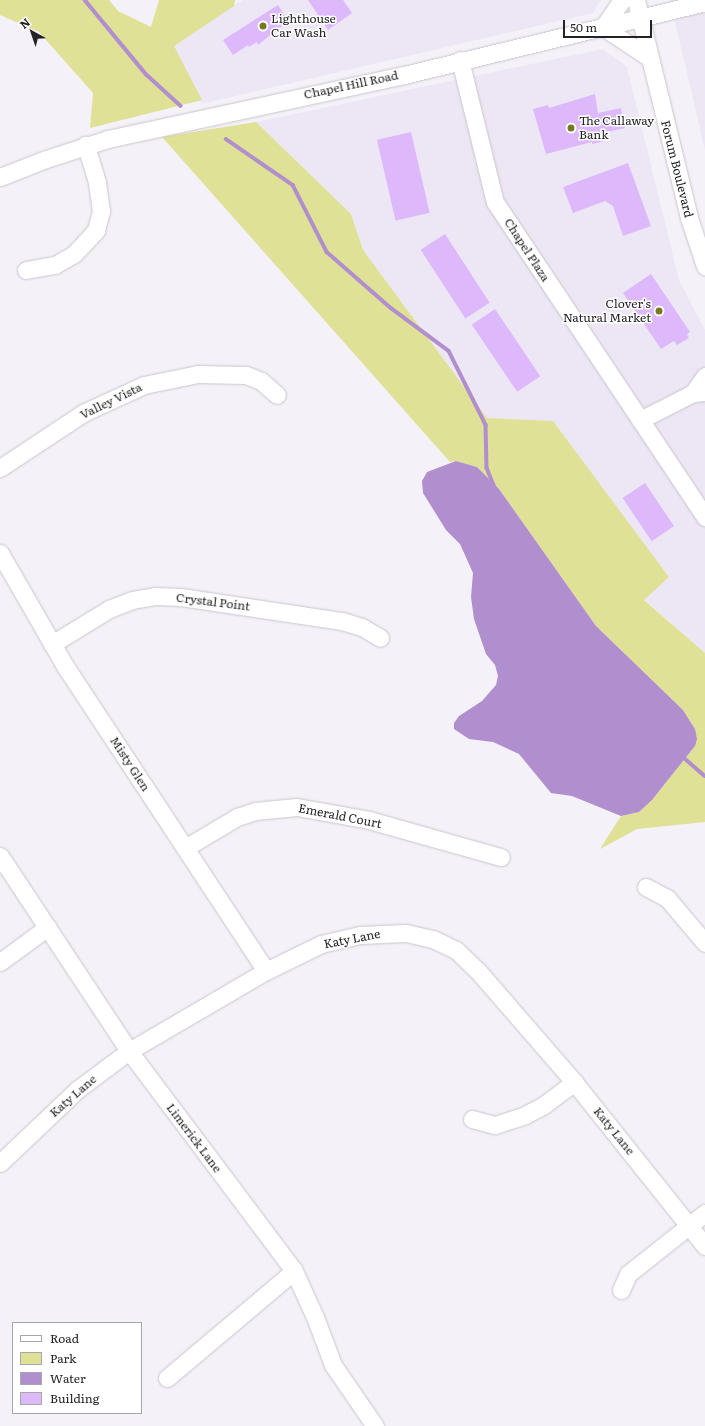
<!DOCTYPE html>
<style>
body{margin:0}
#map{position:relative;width:705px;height:1426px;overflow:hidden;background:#f5f1f8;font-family:Literata,serif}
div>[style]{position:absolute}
.built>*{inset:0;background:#ede6f4}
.green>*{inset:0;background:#dee196}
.water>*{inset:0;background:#b18ecd}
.stream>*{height:3.5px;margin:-1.75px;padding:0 1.75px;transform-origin:1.75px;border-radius:1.75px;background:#b18ecd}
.building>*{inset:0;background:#ddb9fb;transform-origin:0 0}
.roads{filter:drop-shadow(0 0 1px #c9c5cc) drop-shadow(0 0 1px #c9c5cc)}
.minor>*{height:17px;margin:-8.5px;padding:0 8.5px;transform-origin:8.5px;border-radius:8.5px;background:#fff}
.dots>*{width:11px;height:11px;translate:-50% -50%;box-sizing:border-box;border:2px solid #fff;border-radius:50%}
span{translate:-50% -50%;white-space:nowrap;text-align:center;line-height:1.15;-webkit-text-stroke:3px #fff;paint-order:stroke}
.poi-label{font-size:12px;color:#242225}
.left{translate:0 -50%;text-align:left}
.right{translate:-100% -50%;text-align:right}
.street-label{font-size:12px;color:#242225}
.legend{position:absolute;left:12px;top:1322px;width:130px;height:92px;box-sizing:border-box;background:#fff;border:1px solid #a7a7a8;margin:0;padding:5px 7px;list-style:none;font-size:12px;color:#242225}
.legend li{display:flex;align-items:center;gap:8px;height:20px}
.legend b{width:20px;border:1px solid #a7a7a8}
.north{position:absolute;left:12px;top:12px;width:40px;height:40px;-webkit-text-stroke:3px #fff;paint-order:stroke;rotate:320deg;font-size:11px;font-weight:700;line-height:16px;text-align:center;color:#242225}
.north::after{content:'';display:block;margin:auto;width:14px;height:18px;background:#242225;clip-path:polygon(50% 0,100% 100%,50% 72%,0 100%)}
.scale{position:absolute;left:563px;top:20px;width:89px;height:18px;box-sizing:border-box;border:2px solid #242225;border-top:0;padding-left:5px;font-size:12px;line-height:14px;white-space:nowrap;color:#242225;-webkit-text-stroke:3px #fff;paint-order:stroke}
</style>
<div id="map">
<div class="built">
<div style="clip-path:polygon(243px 0,601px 0,593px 13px,201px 104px,170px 46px)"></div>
<div style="clip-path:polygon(670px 0,705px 0,705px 150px)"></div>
<div style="clip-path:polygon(603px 49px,627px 67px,679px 280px,705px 330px,705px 653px,644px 599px,669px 577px,553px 421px,487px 418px,363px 250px,351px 214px,256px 122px)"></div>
</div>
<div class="green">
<div style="clip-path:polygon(0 0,109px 0,118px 11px,151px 27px,159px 0,235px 0,234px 6px,174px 46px,202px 100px,90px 128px,93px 93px,39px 32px,0 15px)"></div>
<div style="clip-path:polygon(256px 122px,351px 214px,363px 250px,487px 418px,553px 421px,669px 577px,644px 600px,705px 653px,705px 822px,637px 829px,600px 849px,621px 816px,639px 812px,652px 800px,695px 746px,695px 729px,683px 710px,596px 626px,499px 489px,477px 467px,456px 461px,450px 462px,162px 137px)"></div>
</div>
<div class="water">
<div style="clip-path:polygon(456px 461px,477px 467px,499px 489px,596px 626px,683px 710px,695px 729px,697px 739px,695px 746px,652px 800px,639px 812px,621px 816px,572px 796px,551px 793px,519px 754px,493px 742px,469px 739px,454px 729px,454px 723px,459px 716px,482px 701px,496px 685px,498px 676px,495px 665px,486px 654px,474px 619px,471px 597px,473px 573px,460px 544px,446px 530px,423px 493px,422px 481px,427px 472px)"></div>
</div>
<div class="stream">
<div style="left:85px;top:0;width:96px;rotate:50.5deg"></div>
<div style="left:146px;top:74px;width:47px;rotate:42.4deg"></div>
<div style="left:226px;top:139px;width:81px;rotate:34.5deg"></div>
<div style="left:293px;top:185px;width:75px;rotate:63.1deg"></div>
<div style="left:327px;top:252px;width:85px;rotate:41.2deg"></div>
<div style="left:391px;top:308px;width:72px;rotate:36.6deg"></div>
<div style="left:449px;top:351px;width:83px;rotate:63.4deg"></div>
<div style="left:486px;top:425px;width:43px;rotate:88.7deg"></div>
<div style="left:487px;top:468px;width:22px;rotate:68deg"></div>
<div style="left:682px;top:756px;width:30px;rotate:41deg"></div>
</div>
<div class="building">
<div style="clip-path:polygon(308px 0,343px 0,352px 13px,328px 30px)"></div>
<div style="clip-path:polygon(278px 5px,288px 21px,258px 45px,257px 42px,249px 47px,248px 45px,233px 55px,223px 40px)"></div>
<div style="clip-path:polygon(595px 94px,598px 113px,621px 108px,625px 128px,603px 133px,604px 141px,592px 144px,592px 142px,546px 154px,533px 109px,548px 105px,549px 108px)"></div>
<div style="left:411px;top:132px;width:83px;height:35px;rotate:77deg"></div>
<div style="clip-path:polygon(628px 163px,651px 226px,623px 236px,613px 206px,605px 201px,573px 213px,563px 187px)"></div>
<div style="left:445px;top:234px;width:82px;height:29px;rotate:57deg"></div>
<div style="clip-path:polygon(651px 274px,690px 332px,687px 334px,689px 338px,677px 345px,674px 341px,661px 349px,623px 293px)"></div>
<div style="left:495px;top:309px;width:81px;height:28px;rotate:56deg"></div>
<div style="left:645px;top:483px;width:52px;height:27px;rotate:56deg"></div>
</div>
<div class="roads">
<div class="minor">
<div style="left:622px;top:0;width:33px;rotate:125deg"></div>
<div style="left:603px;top:27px;width:56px;rotate:33.4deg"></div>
<div style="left:636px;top:0;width:224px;rotate:76.3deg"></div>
<div style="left:689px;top:218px;width:51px;rotate:71.6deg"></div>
<div style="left:460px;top:60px;width:146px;rotate:76.2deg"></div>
<div style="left:495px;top:202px;width:379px;rotate:56.3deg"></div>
<div style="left:0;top:177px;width:49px;rotate:-21.4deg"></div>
<div style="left:46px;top:159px;width:65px;rotate:-17.9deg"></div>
<div style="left:108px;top:139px;width:303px;rotate:-12.2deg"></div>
<div style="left:404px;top:75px;width:310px;rotate:-13.6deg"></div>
<div style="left:26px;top:270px;width:29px;rotate:-10deg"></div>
<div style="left:55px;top:265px;width:22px;rotate:-30deg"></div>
<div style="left:74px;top:254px;width:33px;rotate:-47deg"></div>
<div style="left:96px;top:230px;width:20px;rotate:-75deg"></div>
<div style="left:101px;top:211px;width:29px;rotate:-98deg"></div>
<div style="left:97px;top:182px;width:39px;rotate:-107deg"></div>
<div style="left:693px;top:393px;width:21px;rotate:-55deg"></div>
<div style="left:640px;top:420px;width:59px;rotate:-27deg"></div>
<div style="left:693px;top:393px;width:12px;rotate:-5deg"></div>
<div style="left:0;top:468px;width:100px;rotate:-33.5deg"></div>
<div style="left:83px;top:413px;width:67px;rotate:-24.7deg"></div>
<div style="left:144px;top:385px;width:55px;rotate:-11.5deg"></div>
<div style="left:198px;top:374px;width:48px;rotate:1.2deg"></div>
<div style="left:246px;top:375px;width:16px;rotate:22deg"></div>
<div style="left:261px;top:381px;width:21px;rotate:41deg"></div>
<div style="left:0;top:553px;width:130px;rotate:60.1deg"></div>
<div style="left:65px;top:666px;width:365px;rotate:56.6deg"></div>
<div style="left:52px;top:644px;width:67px;rotate:-31.6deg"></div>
<div style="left:109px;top:609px;width:25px;rotate:-21deg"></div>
<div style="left:132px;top:600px;width:23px;rotate:-10deg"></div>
<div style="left:155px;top:596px;width:26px;rotate:2deg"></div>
<div style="left:181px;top:597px;width:163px;rotate:8.5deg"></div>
<div style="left:342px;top:621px;width:21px;rotate:17deg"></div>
<div style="left:362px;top:627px;width:21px;rotate:31deg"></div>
<div style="left:185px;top:848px;width:61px;rotate:-30.8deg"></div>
<div style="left:237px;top:817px;width:19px;rotate:-18deg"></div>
<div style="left:255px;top:811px;width:42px;rotate:-5.4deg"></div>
<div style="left:297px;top:807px;width:73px;rotate:10.2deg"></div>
<div style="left:369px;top:820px;width:137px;rotate:15.7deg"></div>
<div style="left:0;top:856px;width:234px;rotate:56.5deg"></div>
<div style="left:129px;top:1051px;width:275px;rotate:53.1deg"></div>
<div style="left:294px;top:1271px;width:51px;rotate:65.5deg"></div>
<div style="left:315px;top:1317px;width:51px;rotate:69.4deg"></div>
<div style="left:333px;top:1365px;width:74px;rotate:55.5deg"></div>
<div style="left:646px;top:887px;width:24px;rotate:28deg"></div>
<div style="left:667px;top:898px;width:59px;rotate:49.8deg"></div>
<div style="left:0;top:962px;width:59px;rotate:-36.1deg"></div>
<div style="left:472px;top:1119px;width:24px;rotate:15deg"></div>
<div style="left:495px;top:1125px;width:32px;rotate:-18deg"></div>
<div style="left:525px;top:1115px;width:21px;rotate:-28deg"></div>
<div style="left:544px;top:1105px;width:38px;rotate:-37deg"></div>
<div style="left:0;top:1163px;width:108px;rotate:-43.5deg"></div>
<div style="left:78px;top:1089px;width:64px;rotate:-36.7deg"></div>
<div style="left:129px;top:1051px;width:159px;rotate:-30.3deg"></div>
<div style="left:266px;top:971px;width:61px;rotate:-26.1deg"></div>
<div style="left:321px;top:944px;width:40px;rotate:-13deg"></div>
<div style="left:360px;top:935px;width:46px;rotate:-2.5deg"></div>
<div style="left:406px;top:933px;width:28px;rotate:13deg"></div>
<div style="left:433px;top:939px;width:25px;rotate:26deg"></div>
<div style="left:456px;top:950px;width:30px;rotate:44deg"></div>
<div style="left:478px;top:971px;width:147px;rotate:49.1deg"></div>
<div style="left:574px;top:1082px;width:210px;rotate:51.4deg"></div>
<div style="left:621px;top:1290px;width:17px;rotate:-66deg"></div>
<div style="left:628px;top:1274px;width:98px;rotate:-38.4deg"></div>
<div style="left:167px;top:1378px;width:166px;rotate:-40.1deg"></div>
</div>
</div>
<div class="dots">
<div style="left:263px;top:26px;background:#787820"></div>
<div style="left:571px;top:128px;background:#787820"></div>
<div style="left:659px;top:311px;background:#787820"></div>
</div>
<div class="poi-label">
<span class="left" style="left:271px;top:26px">Lighthouse<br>Car Wash</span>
<span class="left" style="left:579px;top:128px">The Callaway<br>Bank</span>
<span class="right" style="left:651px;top:311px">Clover's<br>Natural Market</span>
</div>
<div class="street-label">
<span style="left:351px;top:85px;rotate:-12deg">Chapel Hill Road</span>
<span style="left:677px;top:169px;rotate:76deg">Forum Boulevard</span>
<span style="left:527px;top:250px;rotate:57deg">Chapel Plaza</span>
<span style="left:111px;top:401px;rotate:-26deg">Valley Vista</span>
<span style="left:213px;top:602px;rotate:7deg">Crystal Point</span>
<span style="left:130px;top:764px;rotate:57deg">Misty Glen</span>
<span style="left:340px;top:816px;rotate:11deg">Emerald Court</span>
<span style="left:352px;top:939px;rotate:-11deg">Katy Lane</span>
<span style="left:73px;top:1096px;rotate:-41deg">Katy Lane</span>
<span style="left:614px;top:1131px;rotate:51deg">Katy Lane</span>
<span style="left:194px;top:1138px;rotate:53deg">Limerick Lane</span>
</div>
<ul class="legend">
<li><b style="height:5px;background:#fff"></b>Road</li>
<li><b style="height:11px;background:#dee196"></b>Park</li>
<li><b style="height:11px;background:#b18ecd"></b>Water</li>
<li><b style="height:11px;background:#ddb9fb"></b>Building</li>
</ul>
<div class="north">N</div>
<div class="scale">50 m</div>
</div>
